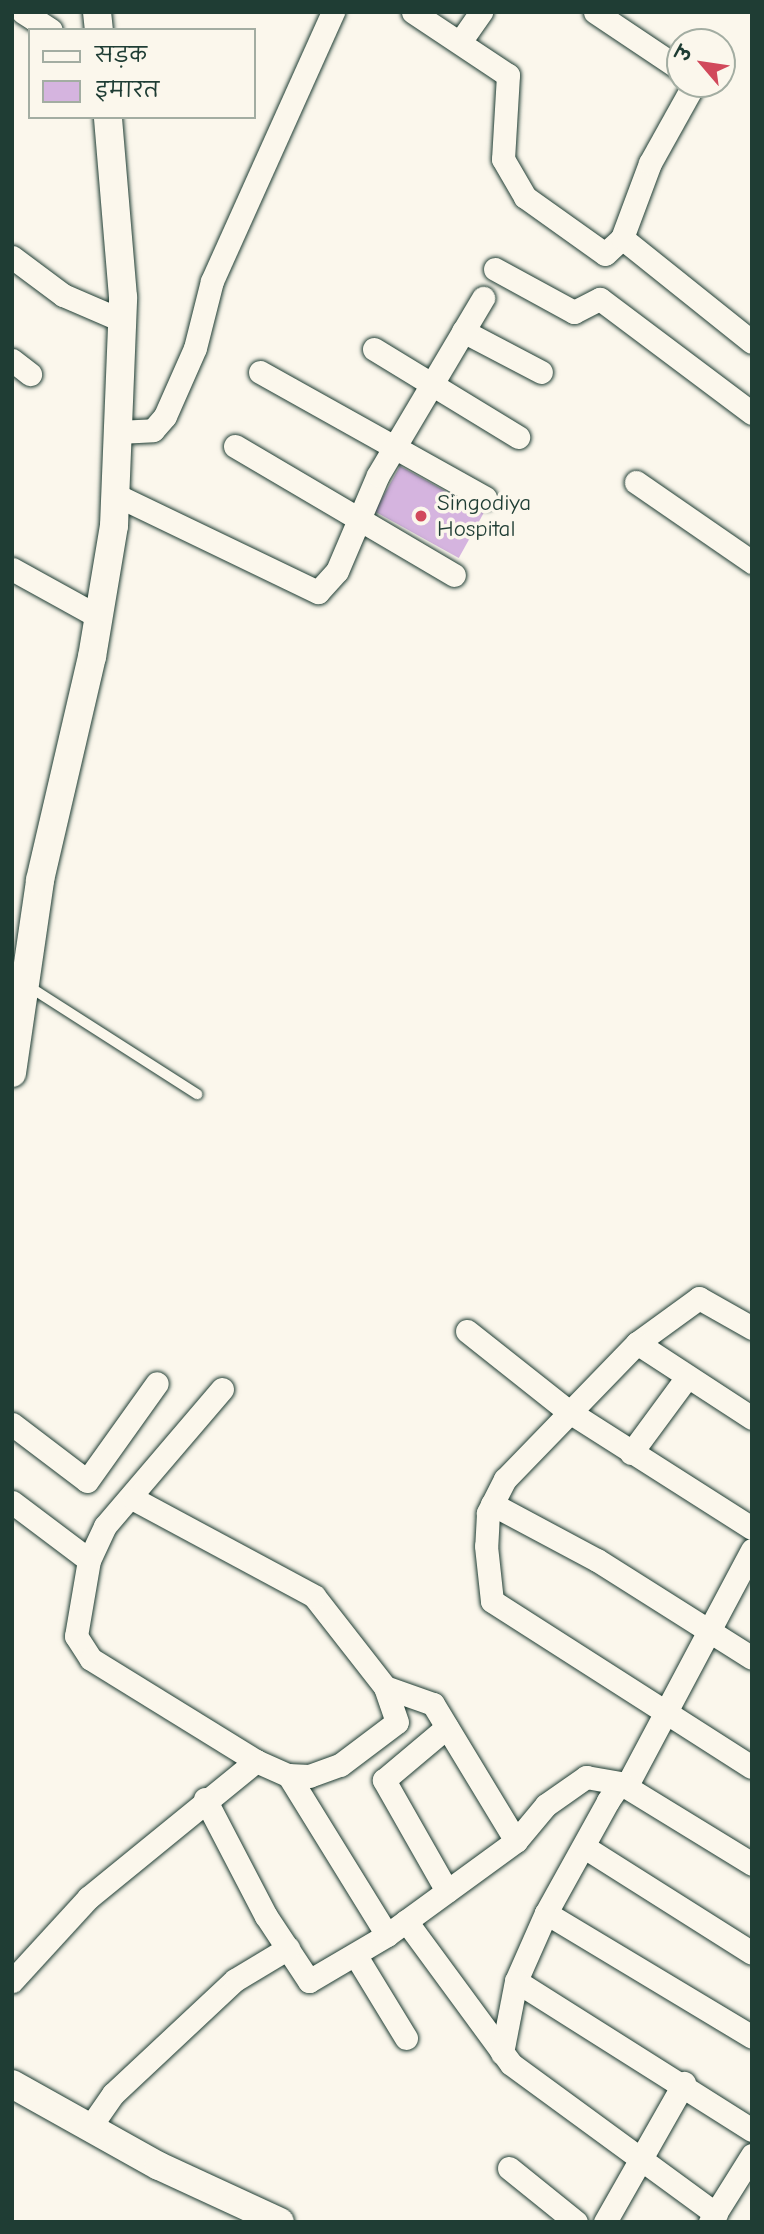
<!DOCTYPE html>
<meta charset="utf-8">
<style>
body{margin:0}
#map{position:relative;width:764px;height:2234px;overflow:hidden;background:#fbf7ec;font-family:"Comic Neue","Playpen Sans Deva",sans-serif}
div>[style]{position:absolute}
.building>*{inset:0;background:#d5b4df;transform-origin:0 0}
.roads{filter:drop-shadow(0 0 2px #1f3d34) drop-shadow(0 0 2px #1f3d34)}
.service>*{height:10px;margin:-5px;padding:0 5px;transform-origin:5px;border-radius:5px;background:#fbf7ec}
.minor>*{height:23px;margin:-11.5px;padding:0 11.5px;transform-origin:11.5px;border-radius:11.5px;background:#fbf7ec}
.tertiary>*{height:28px;margin:-14px;padding:0 14px;transform-origin:14px;border-radius:14px;background:#fbf7ec}
.dots>*{width:19px;height:19px;translate:-50% -50%;box-sizing:border-box;border:4px solid #fbf7ec;border-radius:50%}
span{translate:-50% -50%;white-space:nowrap;text-align:center;line-height:1.15;-webkit-text-stroke:7px #fbf7ec;paint-order:stroke}
.poi-label{font-size:23px;color:#1f3d34}
.left{translate:0 -50%;text-align:left}
.frame{position:absolute;inset:0;border:14px solid #1f3d34;pointer-events:none}
.legend{position:absolute;left:28px;top:28px;width:228px;height:91px;box-sizing:border-box;background:#fbf7ec;border:2px solid #a3ada2;margin:0;padding:9px 12px;list-style:none;font-size:21px;color:#1f3d34}
.legend li{display:flex;align-items:center;gap:14px;height:35px}
.legend b{width:35px;border:2px solid #a3ada2}
.north{position:absolute;left:666px;top:28px;width:70px;height:70px;box-sizing:border-box;background:#fbf7ec;border:2px solid #a3ada2;border-radius:50%;rotate:299deg;font-size:19px;font-weight:700;line-height:28px;text-align:center;color:#1f3d34}
.north::after{content:'';display:block;margin:auto;width:24px;height:32px;background:#d1495b;clip-path:polygon(50% 0,100% 100%,50% 72%,0 100%)}
</style>
<div id="map">
<div class="building">
<div style="left:400px;top:466px;width:96px;height:52px;rotate:29deg"></div>
</div>
<div class="roads">
<div class="service">
<div style="left:28px;top:986px;width:201px;rotate:32.6deg"></div>
</div>
<div class="minor">
<div style="left:23px;top:12px;width:33px;rotate:33deg"></div>
<div style="left:413px;top:12px;width:114px;rotate:33.6deg"></div>
<div style="left:508px;top:75px;width:84px;rotate:93.4deg"></div>
<div style="left:503px;top:159px;width:44px;rotate:59.9deg"></div>
<div style="left:525px;top:197px;width:98px;rotate:35.5deg"></div>
<div style="left:605px;top:254px;width:23px;rotate:-43deg"></div>
<div style="left:622px;top:238px;width:166px;rotate:38.7deg"></div>
<div style="left:595px;top:12px;width:102px;rotate:33.8deg"></div>
<div style="left:460px;top:42px;width:37px;rotate:-55deg"></div>
<div style="left:622px;top:238px;width:80px;rotate:-69.5deg"></div>
<div style="left:650px;top:163px;width:90px;rotate:-60.9deg"></div>
<div style="left:12px;top:257px;width:64px;rotate:36.7deg"></div>
<div style="left:63px;top:295px;width:65px;rotate:23.4deg"></div>
<div style="left:495px;top:269px;width:90px;rotate:28.6deg"></div>
<div style="left:574px;top:312px;width:29px;rotate:-27deg"></div>
<div style="left:600px;top:299px;width:190px;rotate:36.9deg"></div>
<div style="left:463px;top:331px;width:88px;rotate:27.7deg"></div>
<div style="left:374px;top:349px;width:169px;rotate:31.4deg"></div>
<div style="left:12px;top:360px;width:23px;rotate:38deg"></div>
<div style="left:260px;top:372px;width:258px;rotate:29.2deg"></div>
<div style="left:118px;top:432px;width:35px;rotate:-3deg"></div>
<div style="left:153px;top:430px;width:18px;rotate:-49deg"></div>
<div style="left:165px;top:416px;width:74px;rotate:-66.2deg"></div>
<div style="left:195px;top:348px;width:69px;rotate:-75.8deg"></div>
<div style="left:212px;top:281px;width:295px;rotate:-65.8deg"></div>
<div style="left:235px;top:446px;width:254px;rotate:30.5deg"></div>
<div style="left:636px;top:482px;width:141px;rotate:34.6deg"></div>
<div style="left:116px;top:495px;width:224px;rotate:25.7deg"></div>
<div style="left:318px;top:592px;width:28px;rotate:-48deg"></div>
<div style="left:337px;top:571px;width:104px;rotate:-66.9deg"></div>
<div style="left:378px;top:475px;width:206px;rotate:-59.3deg"></div>
<div style="left:12px;top:569px;width:99px;rotate:28.9deg"></div>
<div style="left:752px;top:1328px;width:61px;rotate:-150.5deg"></div>
<div style="left:699px;top:1298px;width:77px;rotate:144deg"></div>
<div style="left:637px;top:1343px;width:190px;rotate:134.1deg"></div>
<div style="left:505px;top:1479px;width:38px;rotate:117deg"></div>
<div style="left:488px;top:1513px;width:33px;rotate:93deg"></div>
<div style="left:486px;top:1546px;width:55px;rotate:83.8deg"></div>
<div style="left:492px;top:1601px;width:308px;rotate:32.6deg"></div>
<div style="left:467px;top:1331px;width:129px;rotate:38.4deg"></div>
<div style="left:568px;top:1411px;width:218px;rotate:32.5deg"></div>
<div style="left:637px;top:1343px;width:137px;rotate:33.1deg"></div>
<div style="left:222px;top:1389px;width:180px;rotate:130.5deg"></div>
<div style="left:105px;top:1526px;width:38px;rotate:115deg"></div>
<div style="left:89px;top:1560px;width:77px;rotate:99.7deg"></div>
<div style="left:76px;top:1636px;width:27px;rotate:57deg"></div>
<div style="left:91px;top:1659px;width:194px;rotate:31.7deg"></div>
<div style="left:12px;top:1424px;width:94px;rotate:37.2deg"></div>
<div style="left:87px;top:1481px;width:120px;rotate:-54.5deg"></div>
<div style="left:631px;top:1453px;width:94px;rotate:-53.6deg"></div>
<div style="left:12px;top:1502px;width:96px;rotate:37deg"></div>
<div style="left:492px;top:1504px;width:119px;rotate:28.1deg"></div>
<div style="left:597px;top:1560px;width:183px;rotate:32.3deg"></div>
<div style="left:752px;top:1550px;width:264px;rotate:118deg"></div>
<div style="left:628px;top:1783px;width:8px;rotate:180deg"></div>
<div style="left:620px;top:1783px;width:22px;rotate:124deg"></div>
<div style="left:608px;top:1801px;width:128px;rotate:119deg"></div>
<div style="left:546px;top:1913px;width:74px;rotate:113.8deg"></div>
<div style="left:516px;top:1981px;width:279px;rotate:32.3deg"></div>
<div style="left:385px;top:1687px;width:51px;rotate:19.5deg"></div>
<div style="left:433px;top:1704px;width:160px;rotate:58.8deg"></div>
<div style="left:205px;top:1799px;width:132px;rotate:62.5deg"></div>
<div style="left:266px;top:1916px;width:78px;rotate:56.5deg"></div>
<div style="left:309px;top:1981px;width:91px;rotate:-30.5deg"></div>
<div style="left:387px;top:1935px;width:188px;rotate:-121.7deg"></div>
<div style="left:586px;top:1848px;width:196px;rotate:32.3deg"></div>
<div style="left:447px;top:1891px;width:128px;rotate:-119.6deg"></div>
<div style="left:384px;top:1780px;width:82px;rotate:-40.1deg"></div>
<div style="left:546px;top:1913px;width:240px;rotate:31deg"></div>
<div style="left:406px;top:1921px;width:177px;rotate:53.7deg"></div>
<div style="left:511px;top:2064px;width:254px;rotate:36.2deg"></div>
<div style="left:387px;top:1935px;width:160px;rotate:-36.1deg"></div>
<div style="left:516px;top:1841px;width:47px;rotate:-50.2deg"></div>
<div style="left:546px;top:1805px;width:49px;rotate:-35deg"></div>
<div style="left:586px;top:1777px;width:35px;rotate:10deg"></div>
<div style="left:620px;top:1783px;width:155px;rotate:31.5deg"></div>
<div style="left:356px;top:1956px;width:96px;rotate:58.6deg"></div>
<div style="left:12px;top:1981px;width:113px;rotate:-47.5deg"></div>
<div style="left:88px;top:1898px;width:217px;rotate:-39.2deg"></div>
<div style="left:256px;top:1761px;width:35px;rotate:24deg"></div>
<div style="left:288px;top:1775px;width:21px;rotate:3deg"></div>
<div style="left:309px;top:1776px;width:33px;rotate:-20deg"></div>
<div style="left:340px;top:1765px;width:71px;rotate:-37deg"></div>
<div style="left:397px;top:1722px;width:37px;rotate:-109deg"></div>
<div style="left:385px;top:1687px;width:115px;rotate:-128deg"></div>
<div style="left:314px;top:1596px;width:204px;rotate:-151.7deg"></div>
<div style="left:502px;top:2053px;width:73px;rotate:-79deg"></div>
<div style="left:90px;top:2127px;width:40px;rotate:-55.1deg"></div>
<div style="left:113px;top:2094px;width:167px;rotate:-43.1deg"></div>
<div style="left:235px;top:1980px;width:62px;rotate:-31.1deg"></div>
<div style="left:509px;top:2168px;width:86px;rotate:38.9deg"></div>
<div style="left:605px;top:2222px;width:160px;rotate:-60.4deg"></div>
<div style="left:710px;top:2222px;width:79px;rotate:-57.9deg"></div>
</div>
<div class="tertiary">
<div style="left:97px;top:12px;width:18px;rotate:84deg"></div>
<div style="left:12px;top:1073px;width:195px;rotate:-81.7deg"></div>
<div style="left:40px;top:880px;width:229px;rotate:-76.9deg"></div>
<div style="left:92px;top:657px;width:133px;rotate:-80.5deg"></div>
<div style="left:114px;top:526px;width:229px;rotate:-87.7deg"></div>
<div style="left:123px;top:297px;width:181px;rotate:-94.8deg"></div>
<div style="left:12px;top:2084px;width:168px;rotate:29.2deg"></div>
<div style="left:159px;top:2166px;width:133px;rotate:24.8deg"></div>
</div>
</div>
<div class="dots">
<div style="left:421px;top:516px;background:#d1495b"></div>
</div>
<div class="poi-label">
<span class="left" style="left:437px;top:516px">Singodiya<br>Hospital</span>
</div>
<div class="frame"></div>
<ul class="legend">
<li><b style="height:9px;background:#fbf7ec"></b>सड़क</li>
<li><b style="height:19px;background:#d5b4df"></b>इमारत</li>
</ul>
<div class="north">उ</div>
</div>
